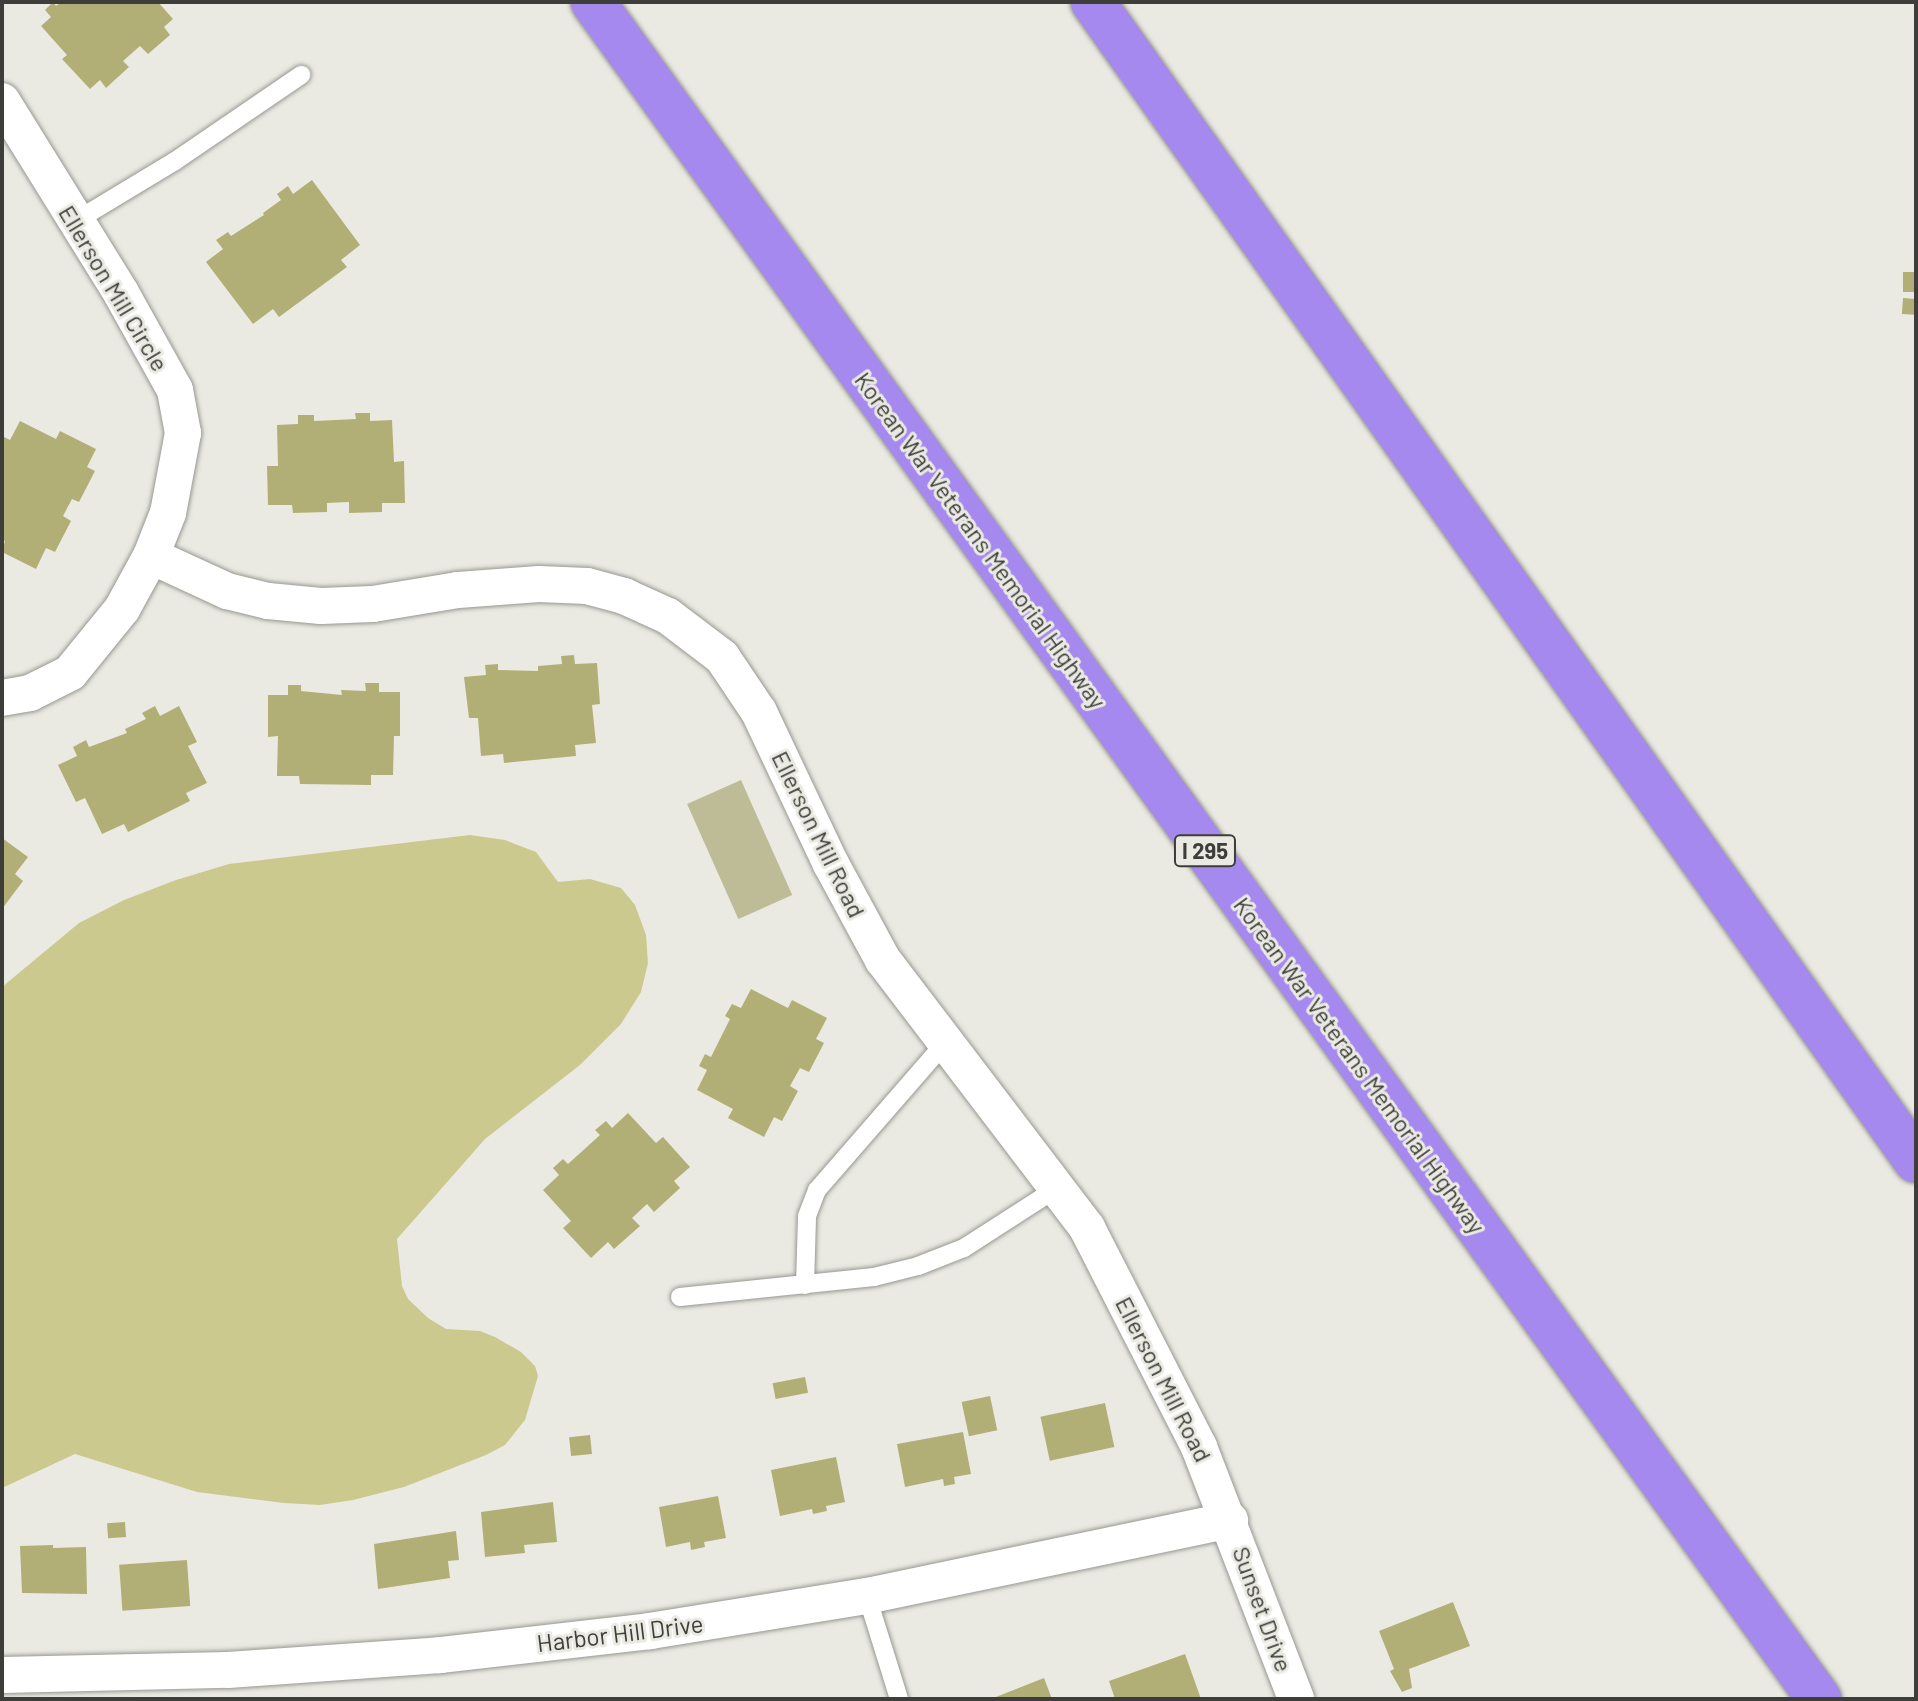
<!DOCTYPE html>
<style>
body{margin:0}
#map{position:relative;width:1918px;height:1701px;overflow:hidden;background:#eaeae3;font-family:Barlow,sans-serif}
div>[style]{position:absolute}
.green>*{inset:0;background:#bebc96;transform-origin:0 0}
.water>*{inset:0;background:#ccc98f}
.building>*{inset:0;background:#b2af76;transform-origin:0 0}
.roads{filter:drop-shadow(0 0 2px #989892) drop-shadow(0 0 2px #989892)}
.lane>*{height:18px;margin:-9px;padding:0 9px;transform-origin:9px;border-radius:9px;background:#fff}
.street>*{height:36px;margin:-18px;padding:0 18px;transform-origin:18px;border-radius:18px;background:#fff}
.highway>*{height:44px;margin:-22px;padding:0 22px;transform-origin:22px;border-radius:22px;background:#a589ee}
span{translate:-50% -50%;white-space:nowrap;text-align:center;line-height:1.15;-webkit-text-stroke:6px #eaeae3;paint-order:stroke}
.shield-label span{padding:2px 6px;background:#eaeae3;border:2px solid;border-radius:6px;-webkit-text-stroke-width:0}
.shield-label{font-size:22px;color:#3d3d3a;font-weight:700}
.street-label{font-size:24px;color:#3d3d3a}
.frame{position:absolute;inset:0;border:4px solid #3d3d3a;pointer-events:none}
</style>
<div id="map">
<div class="green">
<div style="left:741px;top:780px;width:126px;height:59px;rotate:66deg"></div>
</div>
<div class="water">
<div style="clip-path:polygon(470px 835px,505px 840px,536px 852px,558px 882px,590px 879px,621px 888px,635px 905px,646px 935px,648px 963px,641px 992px,621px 1024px,580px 1065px,485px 1139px,397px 1239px,402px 1286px,408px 1299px,428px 1318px,446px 1329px,480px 1331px,495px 1337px,521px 1352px,535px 1366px,538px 1376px,525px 1420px,505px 1445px,486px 1455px,404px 1487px,353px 1500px,320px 1505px,284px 1503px,197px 1492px,75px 1454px,2px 1488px,2px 987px,79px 923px,124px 900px,176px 880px,229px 864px)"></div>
</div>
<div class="building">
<div style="clip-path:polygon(53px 2px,56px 6px,61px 2px,158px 2px,173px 19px,164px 27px,170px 35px,148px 54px,140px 46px,123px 61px,129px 67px,106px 88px,100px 80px,90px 89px,62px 59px,67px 55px,41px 26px,51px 17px,45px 10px)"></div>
<div style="clip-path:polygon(312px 180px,360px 245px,341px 260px,347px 267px,279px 317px,273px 309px,253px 324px,206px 262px,223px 249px,216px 240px,228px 232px,231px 236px,264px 215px,263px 213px,281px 200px,277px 194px,288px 186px,293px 194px)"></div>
<div style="left:1903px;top:272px;width:13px;height:20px"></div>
<div style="left:1903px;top:298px;width:13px;height:16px;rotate:4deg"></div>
<div style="clip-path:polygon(355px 413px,370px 413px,370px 421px,392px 420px,394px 462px,404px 461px,405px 503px,382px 503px,382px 512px,349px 513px,349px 502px,327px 503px,327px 512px,293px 513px,292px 505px,268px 505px,267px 466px,278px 466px,277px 425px,298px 424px,298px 415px,314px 415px,314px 421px,356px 419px)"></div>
<div style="clip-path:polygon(20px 421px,56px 439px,60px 431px,96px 449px,87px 467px,95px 471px,79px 502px,72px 499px,63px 516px,71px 521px,55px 552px,46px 548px,36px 569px,2px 552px,5px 541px,2px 539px,2px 436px,10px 440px)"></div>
<div style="clip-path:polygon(574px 655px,575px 664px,597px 663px,600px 704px,592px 705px,596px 743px,575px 745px,576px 756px,504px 763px,503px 754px,481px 756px,478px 718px,469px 718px,464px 677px,486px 675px,485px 665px,498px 664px,498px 670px,538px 671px,538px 666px,562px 664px,561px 656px)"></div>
<div style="clip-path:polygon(365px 683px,379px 683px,379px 692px,400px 692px,400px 736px,394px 736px,393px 775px,371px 775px,371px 785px,300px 784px,299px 776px,277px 776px,278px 736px,268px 737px,268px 695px,288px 695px,288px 685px,301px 685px,301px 691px,342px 695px,341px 690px,366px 691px)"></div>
<div style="clip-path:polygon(155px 706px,160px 716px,179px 706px,197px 742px,188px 746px,207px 783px,186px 793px,190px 801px,128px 832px,124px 824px,102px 834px,85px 798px,76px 802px,58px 765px,77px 756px,73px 747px,86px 740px,89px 747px,127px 733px,125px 729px,146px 719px,142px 713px)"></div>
<div style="clip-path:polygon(2px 838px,28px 857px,15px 874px,23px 881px,2px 909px)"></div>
<div style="clip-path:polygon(751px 989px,788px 1008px,792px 1000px,827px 1018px,816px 1039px,824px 1043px,809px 1072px,800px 1068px,790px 1086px,798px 1091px,782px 1121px,774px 1117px,764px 1137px,728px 1118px,733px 1109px,697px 1090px,707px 1070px,699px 1066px,705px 1054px,711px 1057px,730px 1019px,725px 1016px,732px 1004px,741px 1008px)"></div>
<div style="clip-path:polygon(628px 1113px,656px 1143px,663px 1137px,690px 1167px,674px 1181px,680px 1188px,654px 1212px,647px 1204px,632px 1218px,640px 1226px,614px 1249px,608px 1242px,591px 1258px,563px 1228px,571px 1221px,543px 1190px,559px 1175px,553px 1168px,563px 1159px,568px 1164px,600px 1135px,595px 1130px,606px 1121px,612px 1128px)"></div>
<div style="left:805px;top:1377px;width:16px;height:33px;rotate:79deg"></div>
<div style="left:990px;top:1396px;width:35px;height:29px;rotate:78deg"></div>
<div style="left:1105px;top:1403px;width:45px;height:66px;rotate:78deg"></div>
<div style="clip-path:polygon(963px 1432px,971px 1474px,954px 1477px,955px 1484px,944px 1486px,943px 1479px,905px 1487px,897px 1444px)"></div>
<div style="left:590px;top:1435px;width:19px;height:21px;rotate:84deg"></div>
<div style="clip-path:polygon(836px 1457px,845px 1502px,826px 1506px,827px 1511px,813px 1514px,812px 1509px,780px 1516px,771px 1470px)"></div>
<div style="clip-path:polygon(718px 1496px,726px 1538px,704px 1542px,705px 1547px,691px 1550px,690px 1542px,666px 1547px,659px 1507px)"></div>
<div style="clip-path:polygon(553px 1502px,557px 1542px,524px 1545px,525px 1553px,485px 1557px,481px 1512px)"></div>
<div style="left:125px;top:1522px;width:15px;height:18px;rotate:86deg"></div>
<div style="clip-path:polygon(456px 1531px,459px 1560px,448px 1561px,450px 1578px,378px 1589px,374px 1544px)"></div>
<div style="clip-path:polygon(53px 1545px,53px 1548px,86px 1547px,87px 1594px,22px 1593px,20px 1546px)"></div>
<div style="left:187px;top:1560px;width:46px;height:68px;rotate:86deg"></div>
<div style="clip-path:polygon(1453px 1602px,1470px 1646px,1409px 1669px,1412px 1688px,1402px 1692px,1390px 1671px,1394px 1669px,1379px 1631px)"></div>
<div style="clip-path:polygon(1185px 1654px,1201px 1699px,1115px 1699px,1109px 1681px)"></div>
<div style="clip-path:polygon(1044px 1678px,1052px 1699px,991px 1699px)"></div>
</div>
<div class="roads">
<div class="lane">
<div style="left:74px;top:222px;width:118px;rotate:-31.1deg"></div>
<div style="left:175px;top:161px;width:153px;rotate:-34.3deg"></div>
<div style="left:805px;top:1285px;width:69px;rotate:-88.3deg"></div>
<div style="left:807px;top:1216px;width:28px;rotate:-69deg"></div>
<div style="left:817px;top:1190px;width:195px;rotate:-49deg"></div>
<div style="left:680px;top:1297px;width:195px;rotate:-5.9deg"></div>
<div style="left:874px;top:1277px;width:45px;rotate:-14deg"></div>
<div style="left:918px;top:1266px;width:49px;rotate:-21.4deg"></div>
<div style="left:964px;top:1248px;width:111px;rotate:-32.8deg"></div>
<div style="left:867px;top:1596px;width:108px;rotate:72.7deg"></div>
</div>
<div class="street">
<div style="left:2px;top:101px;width:226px;rotate:58.2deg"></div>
<div style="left:121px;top:293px;width:111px;rotate:60.9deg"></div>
<div style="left:175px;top:390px;width:44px;rotate:79.5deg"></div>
<div style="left:183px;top:433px;width:81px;rotate:100.6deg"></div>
<div style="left:168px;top:513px;width:46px;rotate:111.6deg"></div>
<div style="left:151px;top:556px;width:60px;rotate:118.7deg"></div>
<div style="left:122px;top:609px;width:82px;rotate:129.1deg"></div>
<div style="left:70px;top:673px;width:45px;rotate:153.4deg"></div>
<div style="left:30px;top:693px;width:28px;rotate:170deg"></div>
<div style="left:151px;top:556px;width:84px;rotate:24.7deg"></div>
<div style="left:227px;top:591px;width:42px;rotate:13.7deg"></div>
<div style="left:268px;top:601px;width:53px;rotate:5.4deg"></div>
<div style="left:321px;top:606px;width:52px;rotate:-2.2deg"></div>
<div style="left:373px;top:604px;width:86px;rotate:-9.4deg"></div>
<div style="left:458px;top:590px;width:81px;rotate:-4.2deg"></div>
<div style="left:539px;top:584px;width:48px;rotate:2.4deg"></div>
<div style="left:587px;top:586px;width:38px;rotate:15deg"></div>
<div style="left:624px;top:596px;width:48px;rotate:24.4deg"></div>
<div style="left:668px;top:616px;width:68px;rotate:37.2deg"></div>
<div style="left:722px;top:657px;width:66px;rotate:56.1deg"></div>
<div style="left:759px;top:712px;width:168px;rotate:64.7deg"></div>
<div style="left:831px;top:864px;width:109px;rotate:61.6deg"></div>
<div style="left:883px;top:960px;width:337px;rotate:52.7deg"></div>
<div style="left:1087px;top:1228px;width:246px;rotate:62.9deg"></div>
<div style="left:1199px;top:1447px;width:270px;rotate:68.9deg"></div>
<div style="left:2px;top:1675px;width:226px;rotate:-1.3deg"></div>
<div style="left:228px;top:1670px;width:213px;rotate:-4deg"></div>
<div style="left:440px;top:1655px;width:211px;rotate:-6.5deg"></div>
<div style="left:650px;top:1631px;width:220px;rotate:-9.2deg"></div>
<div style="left:867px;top:1596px;width:371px;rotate:-11.8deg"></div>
</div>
<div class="highway">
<div style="left:593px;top:2px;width:2094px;rotate:54.15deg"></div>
<div style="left:1093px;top:2px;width:1421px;rotate:54.62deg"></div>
</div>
</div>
<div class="shield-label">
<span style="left:1205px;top:851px">I 295</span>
</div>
<div class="street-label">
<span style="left:114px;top:288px;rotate:59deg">Ellerson Mill Circle</span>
<span style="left:981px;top:540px;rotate:54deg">Korean War Veterans Memorial Highway</span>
<span style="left:819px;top:834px;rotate:64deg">Ellerson Mill Road</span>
<span style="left:1360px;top:1065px;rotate:54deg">Korean War Veterans Memorial Highway</span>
<span style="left:1164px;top:1379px;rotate:63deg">Ellerson Mill Road</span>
<span style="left:1263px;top:1609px;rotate:70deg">Sunset Drive</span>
<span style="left:620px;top:1633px;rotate:-7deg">Harbor Hill Drive</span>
</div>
<div class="frame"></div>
</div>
